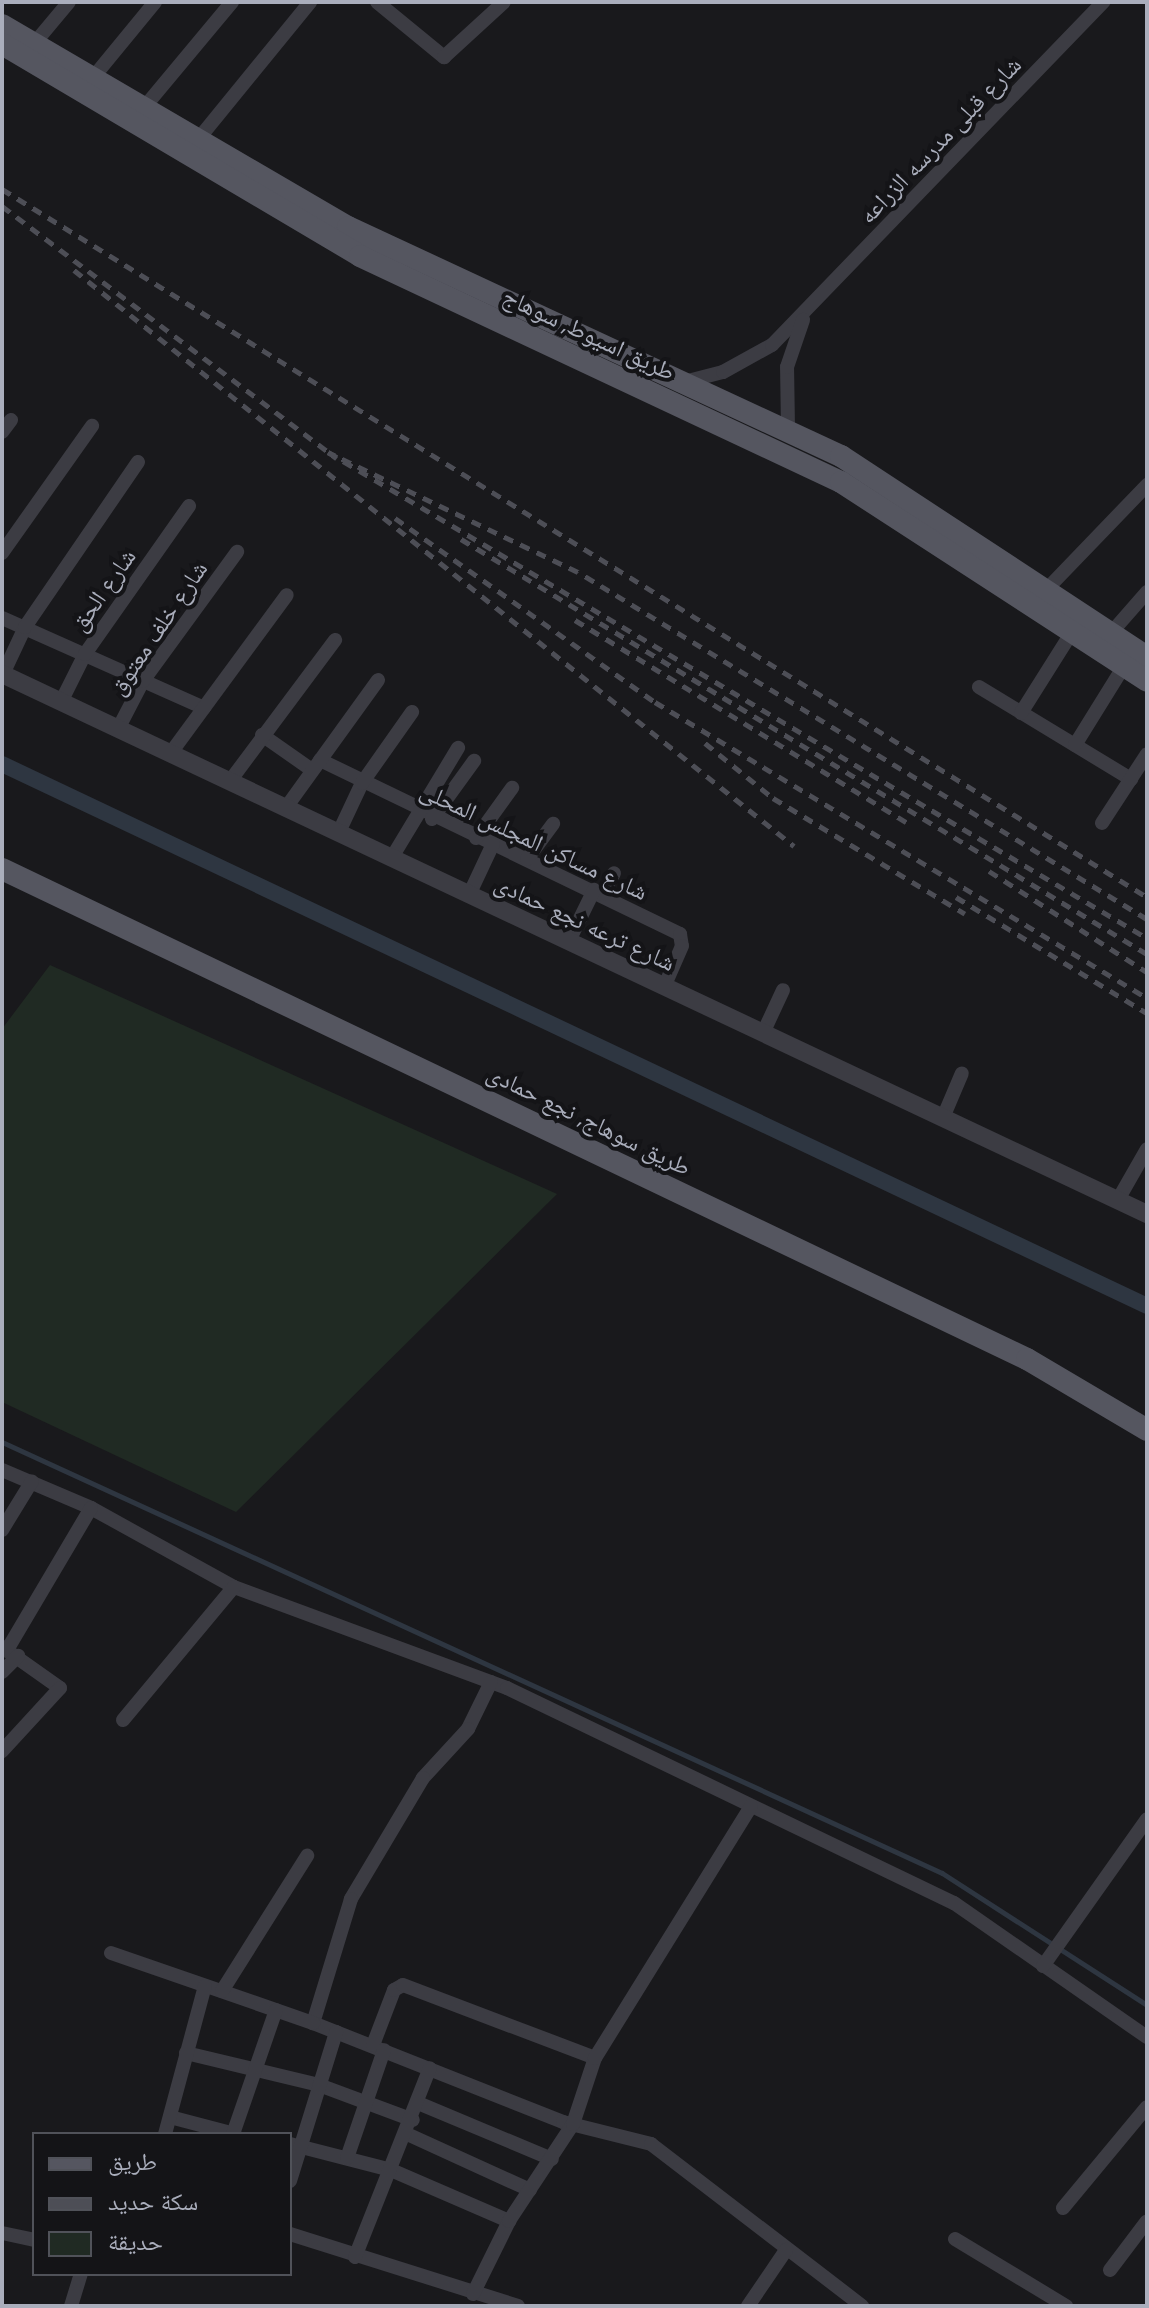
<!DOCTYPE html>
<meta charset="utf-8">
<style>
body{margin:0}
#map{position:relative;width:1149px;height:2308px;overflow:hidden;background:#19191c;font-family:"DM Sans","Noto Naskh Arabic",sans-serif}
div>[style]{position:absolute}
.green>*{inset:0;background:#202a23}
.stream>*{height:5px;margin:-2.5px;padding:0 2.5px;transform-origin:2.5px;border-radius:2.5px;background:#2e3641}
.canal>*{height:16px;margin:-8px;padding:0 8px;transform-origin:8px;border-radius:8px;background:#2e3641}
.minor>*{height:14px;margin:-7px;padding:0 7px;transform-origin:7px;border-radius:7px;background:#3c3c43}
.tertiary>*{height:18px;margin:-9px;padding:0 9px;transform-origin:9px;border-radius:9px;background:#3c3c43}
.primary>*{height:22px;margin:-11px;padding:0 11px;transform-origin:11px;border-radius:11px;background:#555660}
.rail>*{height:5px;margin-top:-2.5px;transform-origin:0;background:repeating-linear-gradient(90deg,#4d4e56 0 10px,transparent 0 18px)}
span{translate:-50% -50%;white-space:nowrap;text-align:center;line-height:1.15;-webkit-text-stroke:8px #141417;paint-order:stroke}
.street-label{font-size:24px;color:#aaaebc}
.frame{position:absolute;inset:0;border:4px solid #aaaebc;pointer-events:none}
.legend{position:absolute;left:32px;top:2132px;width:260px;height:144px;box-sizing:border-box;background:#141417;border:2px solid #505259;margin:0;padding:10px 14px;list-style:none;font-size:24px;color:#aaaebc}
.legend li{display:flex;align-items:center;gap:16px;height:40px}
.legend b{width:40px;border:2px solid #505259}
</style>
<div id="map">
<div class="green">
<div style="clip-path:polygon(50px 965px,557px 1194px,236px 1512px,2px 1402px,2px 1029px)"></div>
</div>
<div class="stream">
<div style="left:2px;top:1442px;width:1034px;rotate:24.63deg"></div>
<div style="left:942px;top:1873px;width:244px;rotate:32.8deg"></div>
</div>
<div class="canal">
<div style="left:2px;top:764px;width:1267px;rotate:25.33deg"></div>
</div>
<div class="minor">
<div style="left:377px;top:2px;width:87px;rotate:39.4deg"></div>
<div style="left:444px;top:57px;width:81px;rotate:-42.5deg"></div>
<div style="left:33px;top:45px;width:56px;rotate:-50.1deg"></div>
<div style="left:91px;top:80px;width:101px;rotate:-50.6deg"></div>
<div style="left:142px;top:110px;width:141px;rotate:-50.2deg"></div>
<div style="left:196px;top:142px;width:181px;rotate:-50.8deg"></div>
<div style="left:684px;top:382px;width:40px;rotate:-14.4deg"></div>
<div style="left:723px;top:372px;width:56px;rotate:-28.9deg"></div>
<div style="left:772px;top:345px;width:477px;rotate:-46deg"></div>
<div style="left:788px;top:428px;width:61px;rotate:-90.9deg"></div>
<div style="left:787px;top:367px;width:50px;rotate:-71.2deg"></div>
<div style="left:2px;top:432px;width:15px;rotate:-53deg"></div>
<div style="left:2px;top:553px;width:156px;rotate:-54.7deg"></div>
<div style="left:1046px;top:590px;width:146px;rotate:-46.1deg"></div>
<div style="left:2px;top:618px;width:221px;rotate:24deg"></div>
<div style="left:1111px;top:633px;width:55px;rotate:-48.7deg"></div>
<div style="left:3px;top:674px;width:52px;rotate:-64.9deg"></div>
<div style="left:25px;top:627px;width:200px;rotate:-55.6deg"></div>
<div style="left:979px;top:687px;width:178px;rotate:31.2deg"></div>
<div style="left:61px;top:702px;width:54px;rotate:-63.4deg"></div>
<div style="left:85px;top:654px;width:181px;rotate:-54.9deg"></div>
<div style="left:1021px;top:713px;width:96px;rotate:-57.8deg"></div>
<div style="left:118px;top:729px;width:54px;rotate:-62.5deg"></div>
<div style="left:143px;top:681px;width:160px;rotate:-53.9deg"></div>
<div style="left:262px;top:735px;width:61px;rotate:35deg"></div>
<div style="left:1075px;top:745px;width:93px;rotate:-58.2deg"></div>
<div style="left:170px;top:754px;width:197px;rotate:-53.7deg"></div>
<div style="left:320px;top:760px;width:400px;rotate:25.8deg"></div>
<div style="left:680px;top:934px;width:12px;rotate:81deg"></div>
<div style="left:682px;top:946px;width:45px;rotate:113.7deg"></div>
<div style="left:230px;top:781px;width:176px;rotate:-53.3deg"></div>
<div style="left:285px;top:809px;width:159px;rotate:-54.2deg"></div>
<div style="left:432px;top:819px;width:72px;rotate:-54.1deg"></div>
<div style="left:1102px;top:823px;width:82px;rotate:-56.9deg"></div>
<div style="left:338px;top:834px;width:56px;rotate:-64.8deg"></div>
<div style="left:362px;top:783px;width:87px;rotate:-54.8deg"></div>
<div style="left:476px;top:838px;width:62px;rotate:-54.2deg"></div>
<div style="left:391px;top:859px;width:130px;rotate:-58.9deg"></div>
<div style="left:527px;top:859px;width:44px;rotate:-53.4deg"></div>
<div style="left:602px;top:894px;width:24px;rotate:-60deg"></div>
<div style="left:469px;top:895px;width:56px;rotate:-64.8deg"></div>
<div style="left:569px;top:941px;width:57px;rotate:-63.9deg"></div>
<div style="left:764px;top:1031px;width:45px;rotate:-65.1deg"></div>
<div style="left:945px;top:1113px;width:43px;rotate:-67deg"></div>
<div style="left:1119px;top:1198px;width:56px;rotate:-60.3deg"></div>
<div style="left:2px;top:1470px;width:97px;rotate:23.1deg"></div>
<div style="left:91px;top:1508px;width:163px;rotate:28.9deg"></div>
<div style="left:234px;top:1587px;width:291px;rotate:20.3deg"></div>
<div style="left:507px;top:1688px;width:496px;rotate:25.7deg"></div>
<div style="left:954px;top:1903px;width:235px;rotate:34.8deg"></div>
<div style="left:2px;top:1530px;width:57px;rotate:-58.5deg"></div>
<div style="left:2px;top:1647px;width:71px;rotate:35.3deg"></div>
<div style="left:60px;top:1688px;width:86px;rotate:132.6deg"></div>
<div style="left:7px;top:1650px;width:165px;rotate:-59.4deg"></div>
<div style="left:2px;top:1672px;width:23px;rotate:-45deg"></div>
<div style="left:491px;top:1682px;width:52px;rotate:116.1deg"></div>
<div style="left:468px;top:1729px;width:67px;rotate:132.6deg"></div>
<div style="left:423px;top:1778px;width:141px;rotate:120.8deg"></div>
<div style="left:351px;top:1899px;width:130px;rotate:107deg"></div>
<div style="left:313px;top:2023px;width:269px;rotate:21.6deg"></div>
<div style="left:563px;top:2122px;width:91px;rotate:14deg"></div>
<div style="left:651px;top:2144px;width:266px;rotate:37.5deg"></div>
<div style="left:123px;top:1720px;width:173px;rotate:-50.2deg"></div>
<div style="left:111px;top:1953px;width:214px;rotate:19.1deg"></div>
<div style="left:1043px;top:1966px;width:180px;rotate:-54.7deg"></div>
<div style="left:222px;top:1991px;width:160px;rotate:-57.8deg"></div>
<div style="left:373px;top:2045px;width:59px;rotate:-69.1deg"></div>
<div style="left:394px;top:1990px;width:10px;rotate:-29deg"></div>
<div style="left:403px;top:1985px;width:205px;rotate:20.8deg"></div>
<div style="left:186px;top:2053px;width:137px;rotate:13.5deg"></div>
<div style="left:319px;top:2085px;width:100px;rotate:20.4deg"></div>
<div style="left:418px;top:2103px;width:145px;rotate:22.7deg"></div>
<div style="left:170px;top:2117px;width:67px;rotate:14.7deg"></div>
<div style="left:165px;top:2134px;width:153px;rotate:-74.9deg"></div>
<div style="left:233px;top:2134px;width:131px;rotate:-70.9deg"></div>
<div style="left:407px;top:2134px;width:135px;rotate:24.5deg"></div>
<div style="left:290px;top:2144px;width:104px;rotate:14.4deg"></div>
<div style="left:391px;top:2170px;width:129px;rotate:23.4deg"></div>
<div style="left:347px;top:2158px;width:114px;rotate:-71.1deg"></div>
<div style="left:290px;top:2181px;width:156px;rotate:-72.8deg"></div>
<div style="left:1063px;top:2208px;width:131px;rotate:-50.3deg"></div>
<div style="left:2px;top:2233px;width:33px;rotate:12deg"></div>
<div style="left:290px;top:2234px;width:239px;rotate:17.5deg"></div>
<div style="left:955px;top:2239px;width:130px;rotate:31.1deg"></div>
<div style="left:355px;top:2257px;width:203px;rotate:-68.4deg"></div>
<div style="left:1110px;top:2270px;width:61px;rotate:-52.9deg"></div>
<div style="left:473px;top:2294px;width:81px;rotate:-63.7deg"></div>
<div style="left:509px;top:2221px;width:116px;rotate:-56.6deg"></div>
<div style="left:573px;top:2124px;width:70px;rotate:-71.6deg"></div>
<div style="left:595px;top:2058px;width:296px;rotate:-58.2deg"></div>
<div style="left:71px;top:2306px;width:34px;rotate:-73deg"></div>
<div style="left:748px;top:2306px;width:68px;rotate:-55.8deg"></div>
</div>
<div class="tertiary">
<div style="left:2px;top:674px;width:1266px;rotate:25.25deg"></div>
</div>
<div class="primary">
<div style="left:2px;top:25px;width:401px;rotate:30.3deg"></div>
<div style="left:348px;top:227px;width:544px;rotate:24.92deg"></div>
<div style="left:841px;top:456px;width:366px;rotate:33.3deg"></div>
<div style="left:2px;top:44px;width:416px;rotate:30.6deg"></div>
<div style="left:360px;top:256px;width:531px;rotate:25.17deg"></div>
<div style="left:841px;top:482px;width:365px;rotate:33deg"></div>
<div style="left:2px;top:869px;width:1136px;rotate:25.55deg"></div>
<div style="left:1027px;top:1359px;width:139px;rotate:30.6deg"></div>
</div>
<div class="rail">
<div style="left:2px;top:189px;width:1346px;rotate:31.73deg"></div>
<div style="left:2px;top:206px;width:419px;rotate:37deg"></div>
<div style="left:74px;top:270px;width:922px;rotate:38.66deg"></div>
<div style="left:395px;top:518px;width:319px;rotate:35.3deg"></div>
<div style="left:655px;top:702px;width:574px;rotate:31.03deg"></div>
<div style="left:461px;top:539px;width:802px;rotate:31.17deg"></div>
<div style="left:575px;top:620px;width:388px;rotate:31.4deg"></div>
<div style="left:705px;top:743px;width:87px;rotate:39deg"></div>
<div style="left:773px;top:798px;width:224px;rotate:31.1deg"></div>
<div style="left:989px;top:871px;width:188px;rotate:32.6deg"></div>
<div style="left:956px;top:897px;width:223px;rotate:31.3deg"></div>
<div style="left:1147px;top:919px;width:666px;rotate:-148.62deg"></div>
<div style="left:578px;top:572px;width:277px;rotate:-154.4deg"></div>
<div style="left:328px;top:452px;width:952px;rotate:30.69deg"></div>
</div>
<div class="street-label">
<span style="left:940px;top:140px;rotate:-46deg">شارع قبلى مدرسه الزراعه</span>
<span style="left:589px;top:334px;rotate:25deg">طريق اسيوط, سوهاج</span>
<span style="left:103px;top:590px;rotate:-55deg">شارع الحق</span>
<span style="left:158px;top:628px;rotate:-56deg">شارع خلف معتوق</span>
<span style="left:534px;top:841px;rotate:25deg">شارع مساكن المجلس المحلى</span>
<span style="left:585px;top:923px;rotate:25deg">شارع ترعه نجع حمادى</span>
<span style="left:589px;top:1120px;rotate:26deg">طريق سوهاج, نجع حمادى</span>
</div>
<div class="frame"></div>
<ul class="legend">
<li><b style="height:10px;background:#555660"></b>طريق</li>
<li><b style="height:10px;background:#4d4e56"></b>سكة حديد</li>
<li><b style="height:22px;background:#202a23"></b>حديقة</li>
</ul>
</div>
